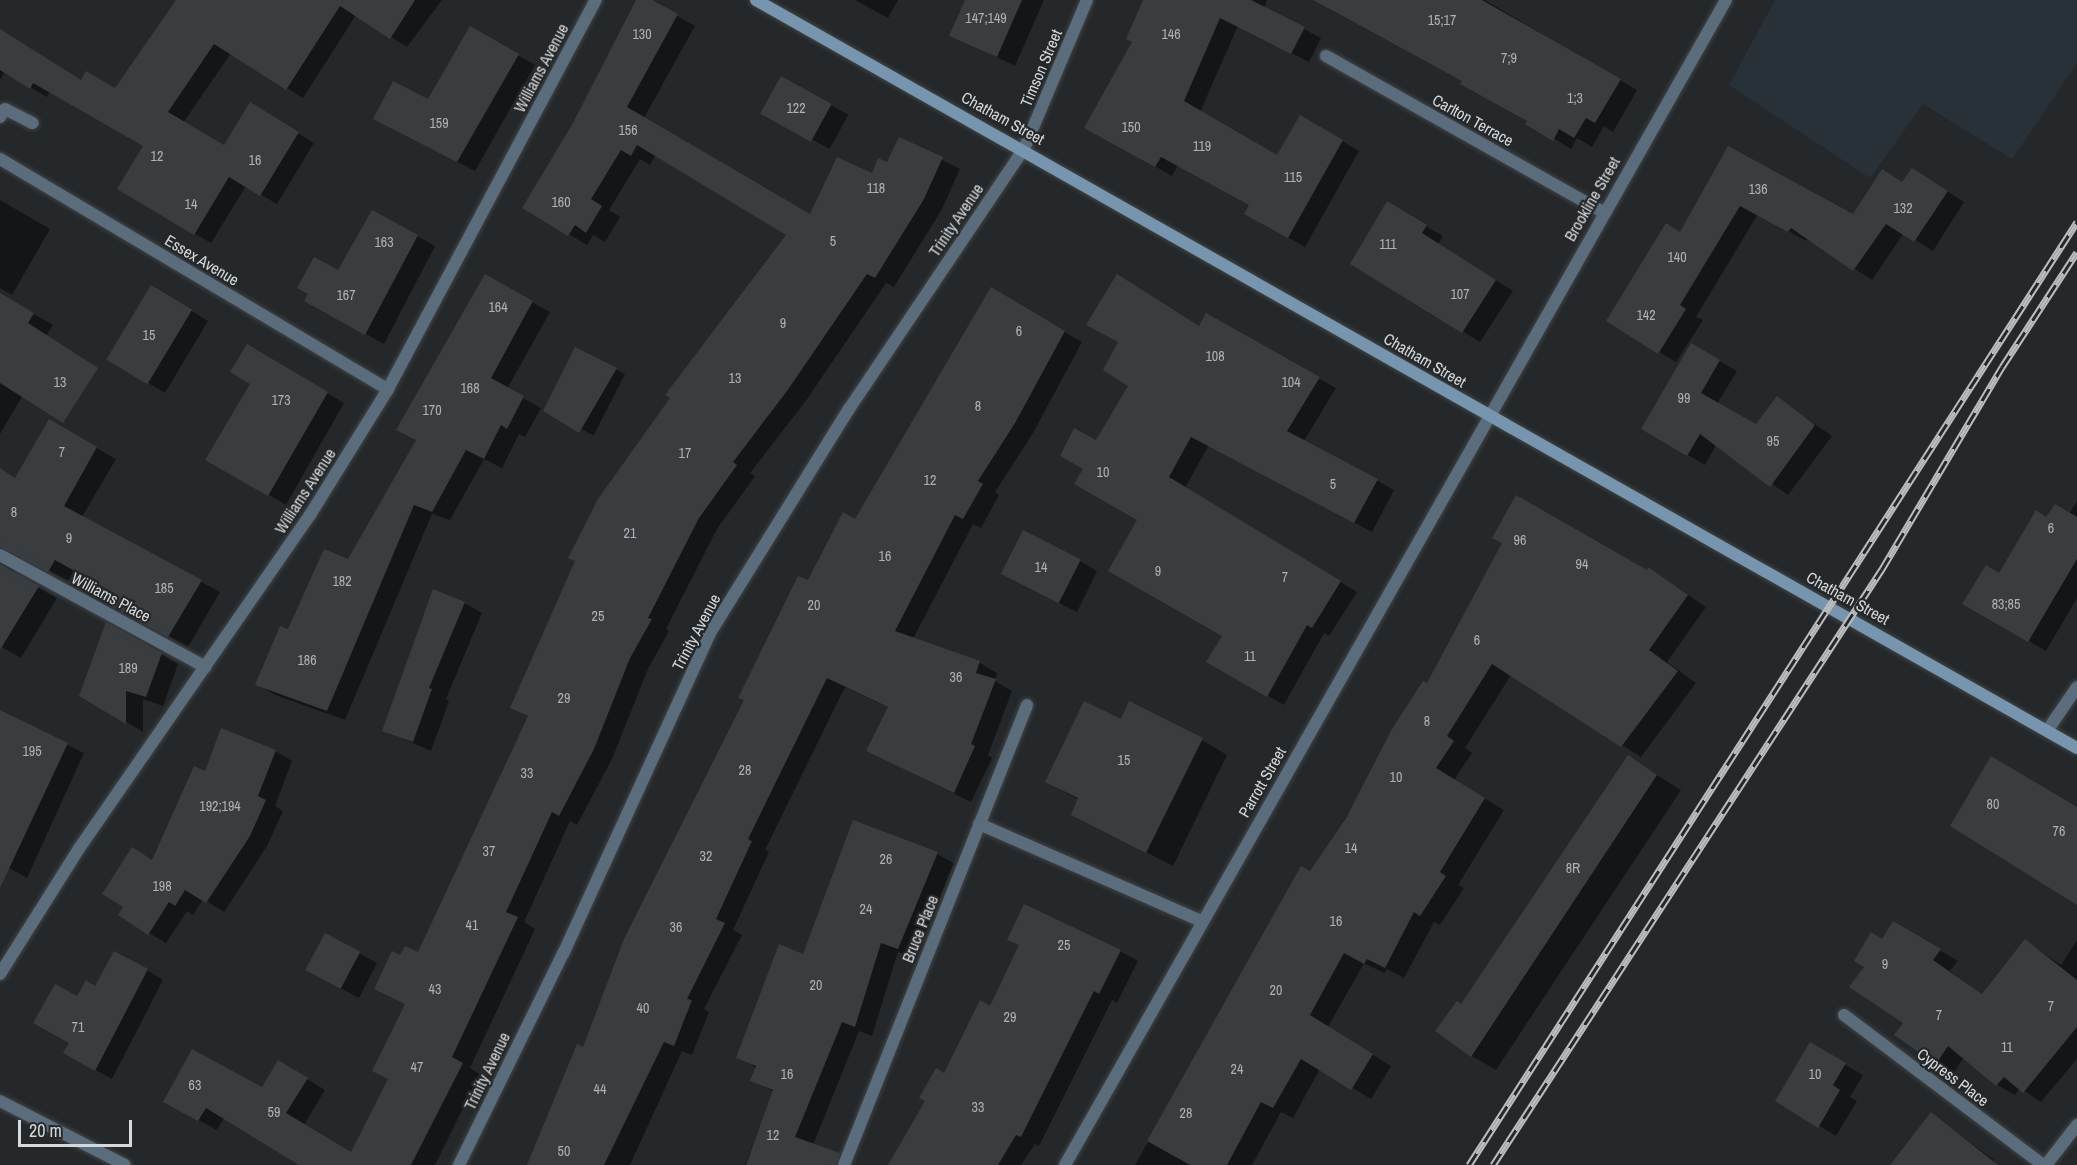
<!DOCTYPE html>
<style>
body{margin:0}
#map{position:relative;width:2077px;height:1165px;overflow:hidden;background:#25282a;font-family:"Archivo Narrow",sans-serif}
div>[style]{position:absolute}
.built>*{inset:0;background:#293138}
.shadow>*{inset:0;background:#0007;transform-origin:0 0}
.building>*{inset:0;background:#3a3d40;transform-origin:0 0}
.roads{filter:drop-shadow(0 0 2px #414446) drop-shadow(0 0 2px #414446)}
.service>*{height:12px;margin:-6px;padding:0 6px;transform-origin:6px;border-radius:6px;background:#5b6d7d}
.minor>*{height:12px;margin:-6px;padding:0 6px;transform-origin:6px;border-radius:6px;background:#5b6d7d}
.tertiary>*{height:12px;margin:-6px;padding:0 6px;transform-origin:6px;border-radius:6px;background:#5b6d7d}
.secondary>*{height:12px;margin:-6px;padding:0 6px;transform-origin:6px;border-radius:6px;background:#7795ae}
.rail>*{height:7px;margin-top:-3.5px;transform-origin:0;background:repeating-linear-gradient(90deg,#25282a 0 14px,#babcbe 0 28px);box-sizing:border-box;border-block:2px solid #babcbe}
span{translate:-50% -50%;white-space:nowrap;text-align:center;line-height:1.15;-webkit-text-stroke:4.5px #25282a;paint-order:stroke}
.number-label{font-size:14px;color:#afb1b4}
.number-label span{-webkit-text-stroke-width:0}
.street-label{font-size:16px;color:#d6d8da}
.scale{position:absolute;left:18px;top:1120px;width:114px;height:27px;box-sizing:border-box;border:3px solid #d6d8da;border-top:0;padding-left:8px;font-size:18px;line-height:21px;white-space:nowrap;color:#d6d8da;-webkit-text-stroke:4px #25282a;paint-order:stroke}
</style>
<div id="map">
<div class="built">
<div style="clip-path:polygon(1775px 0,2077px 0,2077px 63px,2012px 159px,1923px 104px,1870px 178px,1729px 85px)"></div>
</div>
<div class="shadow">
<div style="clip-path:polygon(178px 0,442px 0,407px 47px,356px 15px,303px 98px,231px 53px,183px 123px,225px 147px,250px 104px,314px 143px,277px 204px,246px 186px,211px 243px,119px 189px,145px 145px,50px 91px,47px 97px,5px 72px,0 80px,0 30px,82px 81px,116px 90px)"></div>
<div style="clip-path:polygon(638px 0,649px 0,695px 26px,644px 118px,811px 216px,888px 164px,900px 139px,960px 169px,942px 209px,894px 287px,886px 283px,805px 402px,750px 473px,755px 476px,717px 529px,666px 629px,669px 631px,648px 669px,612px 759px,577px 825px,570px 821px,524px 922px,535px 929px,470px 1068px,480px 1074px,435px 1165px,302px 1165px,224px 1118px,217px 1130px,183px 1112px,262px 1089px,279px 1062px,325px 1090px,304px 1125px,352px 1154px,389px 1080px,406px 1004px,376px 988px,401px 957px,419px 954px,529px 717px,512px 707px,788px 235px,656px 154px,650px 165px,640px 159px,609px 210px,620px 217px,605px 242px,593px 235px,587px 245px,524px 208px,574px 124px)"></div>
<div style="clip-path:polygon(855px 0,898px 0,888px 18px)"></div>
<div style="clip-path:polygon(967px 0,1044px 0,1015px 66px,951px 35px)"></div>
<div style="clip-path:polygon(1145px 0,1267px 0,1264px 8px,1321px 38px,1309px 62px,1238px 26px,1200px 112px,1278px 157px,1300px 117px,1359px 151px,1305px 247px,1246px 214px,1250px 205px,1178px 165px,1172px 176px,1086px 127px,1134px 42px)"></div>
<div style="clip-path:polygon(1331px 0,1485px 0,1637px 90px,1613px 132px,1604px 126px,1592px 147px,1577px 138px,1571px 149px,1463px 81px,1327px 8px)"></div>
<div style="clip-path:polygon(471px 28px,535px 65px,475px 171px,393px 128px,428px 101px)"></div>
<div style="left:782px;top:78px;width:76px;height:39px;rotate:29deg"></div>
<div style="clip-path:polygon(1728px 148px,1853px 216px,1903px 184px,1930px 180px,1964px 202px,1933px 251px,1904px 233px,1872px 280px,1808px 238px,1806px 241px,1758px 214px,1696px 317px,1703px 320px,1676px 362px,1659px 352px,1681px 233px)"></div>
<div style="clip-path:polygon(0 200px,50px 229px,12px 295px,0 288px)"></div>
<div style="clip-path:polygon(1387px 203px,1443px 236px,1438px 244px,1513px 291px,1480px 342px,1352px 264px)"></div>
<div style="clip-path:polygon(417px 236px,435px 246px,384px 344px,323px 311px,339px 272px)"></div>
<div style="clip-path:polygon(486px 276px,550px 312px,507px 389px,541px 408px,525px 437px,519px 434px,502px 468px,484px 459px,450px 520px,432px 514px,345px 720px,275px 695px,257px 684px,289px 631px,349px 561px,417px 440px)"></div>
<div style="clip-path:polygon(992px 289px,1082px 342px,1033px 433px,995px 492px,999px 495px,981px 528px,973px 524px,913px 639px,980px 663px,997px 673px,995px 681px,1012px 691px,988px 755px,992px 758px,971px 802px,886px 760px,889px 708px,845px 687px,765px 850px,769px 852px,733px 930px,742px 935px,704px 1009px,709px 1012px,692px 1055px,682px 1051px,630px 1165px,530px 1165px,578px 1046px,583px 1049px,809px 582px,856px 521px)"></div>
<div style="clip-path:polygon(0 294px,53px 325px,46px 336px,55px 341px,0 434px)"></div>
<div style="clip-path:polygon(169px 297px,208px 321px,165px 393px,108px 359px)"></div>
<div style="clip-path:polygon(1207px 315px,1336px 388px,1304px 441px,1394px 490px,1372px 532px,1209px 445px,1185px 488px,1357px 592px,1329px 636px,1324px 633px,1284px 705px,1208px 662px,1224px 636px,1139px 519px,1097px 442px,1200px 327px)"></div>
<div style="clip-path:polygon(1691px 345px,1737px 371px,1717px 404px,1756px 426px,1777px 398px,1832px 436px,1788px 495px,1716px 445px,1705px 465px,1643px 429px)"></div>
<div style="clip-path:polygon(247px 346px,344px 403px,286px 505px,207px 459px,252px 383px)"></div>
<div style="left:576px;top:349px;width:55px;height:69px;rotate:27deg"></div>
<div style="clip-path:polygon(49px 421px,116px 459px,82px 517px,220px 592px,188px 647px,133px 617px,118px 594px,74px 570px,68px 581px,25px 558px,12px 561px,15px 574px,57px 598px,21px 658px,0 646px,0 469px,16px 479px)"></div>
<div style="clip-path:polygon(2077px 501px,2077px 598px,2046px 651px,1965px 604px,2000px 575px,2047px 519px,2069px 514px)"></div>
<div style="clip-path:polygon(1080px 561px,1097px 571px,1077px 612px,1020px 583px)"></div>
<div style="clip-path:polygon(1649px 569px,1706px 607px,1667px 662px,1696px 683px,1641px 757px,1511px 675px,1465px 748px,1472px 753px,1454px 780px,1504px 810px,1458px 885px,1464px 888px,1440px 925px,1434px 922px,1404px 978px,1387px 969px,1384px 973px,1364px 963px,1328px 1027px,1391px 1066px,1371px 1099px,1320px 1069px,1293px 1118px,1281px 1112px,1252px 1165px,1135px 1165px,1301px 868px,1311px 873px,1428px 685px)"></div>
<div style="clip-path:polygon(464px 603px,482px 613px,446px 699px,449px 701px,431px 751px,383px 730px)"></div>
<div style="clip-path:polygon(161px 654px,178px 664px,163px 706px,143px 699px,143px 732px,81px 695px)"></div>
<div style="clip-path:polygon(0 712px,84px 753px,27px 878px,0 863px)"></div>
<div style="clip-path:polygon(1122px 721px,1202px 740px,1227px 755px,1173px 866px,1072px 814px,1079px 800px,1047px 782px)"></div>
<div style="clip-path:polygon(275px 751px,292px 761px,275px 806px,283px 811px,267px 846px,224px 912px,203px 899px,193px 915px,187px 911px,166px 943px,149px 933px,153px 861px,206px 773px)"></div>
<div style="clip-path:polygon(1628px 757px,1681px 790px,1496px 1070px,1472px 1056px,1462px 1006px)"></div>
<div style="clip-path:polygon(937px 854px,954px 863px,915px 958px,898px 952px,872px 1036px,859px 1031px,813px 1145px,833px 1165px,745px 1165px,774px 1092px,752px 1080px,757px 1068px,738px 1057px,804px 956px)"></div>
<div style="clip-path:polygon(1894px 923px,1958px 961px,1950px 971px,1983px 995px,2026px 941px,2061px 965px,2077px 940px,2077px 1059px,2041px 1102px,2020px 1088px,2015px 1095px,1997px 1085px,1964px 1057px,1954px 1072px,1936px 1062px,1905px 1023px,1883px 941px)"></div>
<div style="clip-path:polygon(326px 935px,377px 963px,359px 998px,325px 980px)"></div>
<div style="clip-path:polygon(1120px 951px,1138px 961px,1117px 1003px,1112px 1000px,1039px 1146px,1035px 1144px,1021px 1165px,890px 1165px,991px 1008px)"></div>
<div style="clip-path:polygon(147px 970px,163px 980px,112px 1079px,65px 1053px,71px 1043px,78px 998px)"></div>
<div style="clip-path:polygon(1810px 1044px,1863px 1075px,1850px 1097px,1857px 1101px,1836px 1136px,1777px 1101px)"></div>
<div style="clip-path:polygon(1931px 1114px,1994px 1160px,1990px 1165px,1891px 1165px)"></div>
</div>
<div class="building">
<div style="clip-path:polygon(176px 0,415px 0,390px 39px,340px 6px,286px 90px,214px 44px,168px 112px,224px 145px,250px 102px,299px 132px,260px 196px,229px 177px,194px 235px,117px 189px,143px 146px,33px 83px,30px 89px,0 70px,0 29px,81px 80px,86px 71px,115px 88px)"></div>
<div style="clip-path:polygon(636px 0,652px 0,678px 14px,627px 107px,810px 214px,837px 157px,872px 173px,878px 158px,887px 162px,899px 137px,943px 157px,924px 199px,875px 278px,867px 274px,787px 391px,733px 462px,737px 465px,699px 518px,648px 618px,652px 619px,630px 658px,594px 749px,559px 816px,552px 812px,506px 912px,518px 917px,452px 1057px,463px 1063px,411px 1165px,299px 1165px,206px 1108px,198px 1121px,163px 1102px,192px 1049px,262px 1087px,278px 1060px,308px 1078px,286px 1113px,351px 1152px,388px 1079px,372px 1071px,405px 1004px,374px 989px,392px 951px,400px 955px,405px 946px,418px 952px,528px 716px,510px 708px,575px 561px,568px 558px,598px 499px,670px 398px,665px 395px,786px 235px,637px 145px,631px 156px,621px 150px,591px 199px,602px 206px,586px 233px,575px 225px,568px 236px,522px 208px,573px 123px)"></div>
<div style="clip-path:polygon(965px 0,1022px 0,997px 57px,949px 36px)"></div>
<div style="clip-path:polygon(1143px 0,1251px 0,1305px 27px,1291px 54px,1220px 18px,1184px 101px,1277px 155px,1300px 115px,1343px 140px,1288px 238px,1244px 214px,1249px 205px,1161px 157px,1155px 167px,1084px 128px,1132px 42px,1126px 39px)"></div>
<div style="clip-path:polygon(1313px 0,1482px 0,1621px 79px,1595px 123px,1586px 118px,1574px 138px,1559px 129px,1553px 141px,1525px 124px,1527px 121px,1460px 84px,1462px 81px)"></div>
<div style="clip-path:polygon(470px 26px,519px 54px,457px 162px,373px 119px,393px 81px,428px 99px)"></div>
<div style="left:781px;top:76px;width:58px;height:43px;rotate:29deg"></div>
<div style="clip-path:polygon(1728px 146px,1853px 214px,1882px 169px,1902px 182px,1912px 168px,1948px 191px,1914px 242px,1886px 224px,1853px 271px,1791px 228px,1788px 232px,1740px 206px,1680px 305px,1686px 309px,1658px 354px,1606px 321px,1666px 223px,1680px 232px)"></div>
<div style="clip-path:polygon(1387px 201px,1427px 225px,1422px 233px,1496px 280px,1462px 333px,1350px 264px)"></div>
<div style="clip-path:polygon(372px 210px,418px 235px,365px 335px,304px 301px,308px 294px,297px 288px,314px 257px,338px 270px)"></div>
<div style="clip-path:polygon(485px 274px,533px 301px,491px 378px,524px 396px,507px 429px,501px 425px,484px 459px,466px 450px,432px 512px,414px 505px,327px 711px,255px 685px,280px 626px,288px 629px,324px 549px,348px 559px,416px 440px,396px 430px)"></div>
<div style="clip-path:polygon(1117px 274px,1199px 326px,1206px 313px,1320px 377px,1287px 431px,1378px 479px,1354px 523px,1191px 437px,1169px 477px,1341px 581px,1312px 628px,1307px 625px,1267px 697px,1206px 662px,1222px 636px,1108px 571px,1137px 520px,1074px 484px,1083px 469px,1060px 456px,1074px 428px,1096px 440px,1128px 386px,1103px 370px,1118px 342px,1086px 325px)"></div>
<div style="left:151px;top:285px;width:48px;height:87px;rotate:31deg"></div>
<div style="clip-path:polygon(991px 287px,1065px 331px,1015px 423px,978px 481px,983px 484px,963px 519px,955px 515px,895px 631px,980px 661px,976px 673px,996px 679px,971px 744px,975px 746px,954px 793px,866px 751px,888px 707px,827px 678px,748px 839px,752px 841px,716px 919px,725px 923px,687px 999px,692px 1000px,674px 1046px,664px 1042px,604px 1165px,527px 1165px,577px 1044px,583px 1047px,624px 939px,744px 700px,738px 698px,798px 576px,808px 580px,843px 512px,855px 519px)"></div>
<div style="clip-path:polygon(0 293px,34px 313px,28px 323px,98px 368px,63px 423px,0 383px)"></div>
<div style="clip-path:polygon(1691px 343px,1720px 360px,1701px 393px,1756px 424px,1777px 396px,1815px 425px,1770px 487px,1700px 434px,1687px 456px,1641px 429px)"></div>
<div style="clip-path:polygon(247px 344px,328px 392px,268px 496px,205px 460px,250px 384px,230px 372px)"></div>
<div style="clip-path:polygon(575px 347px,617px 368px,579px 433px,543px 411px)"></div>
<div style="clip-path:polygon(49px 419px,97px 447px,64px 506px,202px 580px,168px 637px,111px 606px,116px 594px,55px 560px,48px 572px,0 547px,0 468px,15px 478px)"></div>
<div style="clip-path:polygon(1516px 495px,1647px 570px,1648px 567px,1688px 595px,1649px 650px,1678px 671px,1621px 747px,1492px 664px,1447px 736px,1454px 741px,1436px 768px,1485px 798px,1440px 872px,1446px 876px,1420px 916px,1414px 912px,1385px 968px,1367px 959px,1364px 964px,1344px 953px,1310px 1015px,1373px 1054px,1351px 1090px,1301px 1059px,1273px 1108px,1261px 1102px,1227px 1165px,1190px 1165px,1147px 1141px,1301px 866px,1310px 871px,1346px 818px,1392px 729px,1423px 681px,1427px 683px,1502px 543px,1492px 538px)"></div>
<div style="clip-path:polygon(2055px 504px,2077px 517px,2077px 559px,2028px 642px,1962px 604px,1986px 565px,1999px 573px,2036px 510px,2046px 517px)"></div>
<div style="left:1023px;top:530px;width:65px;height:49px;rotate:27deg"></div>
<div style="clip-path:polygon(0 564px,39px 586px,0 650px)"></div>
<div style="clip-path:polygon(433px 589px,465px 602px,429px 688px,432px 689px,413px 742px,382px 731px)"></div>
<div style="clip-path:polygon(106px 622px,162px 653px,146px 697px,126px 691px,126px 724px,79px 696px)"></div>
<div style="clip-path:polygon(1084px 701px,1121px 719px,1129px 701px,1203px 738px,1146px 853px,1071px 815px,1078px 798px,1045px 782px)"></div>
<div style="clip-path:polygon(0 710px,68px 743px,0 888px)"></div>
<div style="clip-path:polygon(221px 728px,276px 750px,258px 796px,266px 800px,250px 836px,206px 903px,185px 890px,175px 906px,169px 902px,148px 935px,118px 915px,123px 907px,102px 894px,132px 847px,152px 860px,194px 766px,205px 771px)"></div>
<div style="clip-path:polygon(1628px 755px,1657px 775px,1471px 1057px,1435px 1031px,1457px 1001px,1461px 1004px)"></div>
<div style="clip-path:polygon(1991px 756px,2077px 807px,2077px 905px,1950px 826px)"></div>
<div style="clip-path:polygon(853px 820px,938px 852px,898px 949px,881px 943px,855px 1027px,842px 1022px,795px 1137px,840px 1153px,836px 1165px,746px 1165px,773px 1090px,750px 1081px,756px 1066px,736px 1058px,779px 944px,803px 954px)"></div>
<div style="clip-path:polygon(1024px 904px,1121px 950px,1099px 994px,1094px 991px,1021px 1137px,1016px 1135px,998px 1165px,888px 1165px,925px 1101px,919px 1098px,936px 1068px,944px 1073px,980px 1000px,990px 1006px,1019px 945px,1007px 940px)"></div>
<div style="clip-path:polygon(1893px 921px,1941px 949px,1933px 960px,1982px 994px,2025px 939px,2077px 980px,2077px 1027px,2023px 1093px,2004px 1077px,1996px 1086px,1948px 1046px,1936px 1064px,1894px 1035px,1903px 1023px,1849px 987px,1864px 967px,1854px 961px,1871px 932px,1882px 939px)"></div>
<div style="left:325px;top:933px;width:40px;height:42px;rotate:28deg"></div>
<div style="clip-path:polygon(114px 951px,148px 969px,95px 1071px,63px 1053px,69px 1043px,33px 1023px,55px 984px,77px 996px,86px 980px,95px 986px)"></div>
<div style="clip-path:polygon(1810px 1042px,1846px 1063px,1833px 1085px,1840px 1090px,1818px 1128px,1775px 1101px)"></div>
<div style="clip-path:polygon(1931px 1112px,1998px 1165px,1890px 1165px)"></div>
</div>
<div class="roads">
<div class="service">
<div style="left:0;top:117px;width:9px;rotate:-58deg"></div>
<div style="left:5px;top:109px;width:31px;rotate:27deg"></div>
<div style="left:979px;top:824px;width:242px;rotate:23.6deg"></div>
</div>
<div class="minor">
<div style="left:1326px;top:56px;width:318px;rotate:29.4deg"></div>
<div style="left:0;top:159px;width:451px;rotate:30.7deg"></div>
<div style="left:0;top:555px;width:234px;rotate:28.6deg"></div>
<div style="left:2047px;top:731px;width:53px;rotate:-55.7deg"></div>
<div style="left:0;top:974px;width:146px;rotate:-57.8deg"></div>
<div style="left:78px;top:850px;width:407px;rotate:-55.3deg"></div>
<div style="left:310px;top:515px;width:148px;rotate:-58.2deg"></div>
<div style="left:388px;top:389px;width:441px;rotate:-61.9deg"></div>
<div style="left:1844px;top:1015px;width:249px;rotate:37deg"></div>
<div style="left:459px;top:1165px;width:237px;rotate:-63.8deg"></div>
<div style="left:564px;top:952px;width:351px;rotate:-65.4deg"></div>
<div style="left:710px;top:633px;width:264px;rotate:-58.2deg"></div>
<div style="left:849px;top:409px;width:313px;rotate:-56.1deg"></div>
<div style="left:1024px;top:149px;width:162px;rotate:-67.1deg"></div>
<div style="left:844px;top:1165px;width:495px;rotate:-68.3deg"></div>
<div style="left:1065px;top:1165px;width:1339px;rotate:-60.43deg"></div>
<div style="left:2046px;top:1165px;width:51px;rotate:-52.2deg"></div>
</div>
<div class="tertiary">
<div style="left:0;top:1101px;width:140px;rotate:27.1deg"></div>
</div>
<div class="secondary">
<div style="left:756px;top:0;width:1518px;rotate:29.52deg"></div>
</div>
</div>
<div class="rail">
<div style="left:1469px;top:1165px;width:1122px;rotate:-57.19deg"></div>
<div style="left:1493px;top:1165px;width:712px;rotate:-56.87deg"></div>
<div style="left:1882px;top:569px;width:235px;rotate:-59.3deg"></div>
<div style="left:2002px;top:367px;width:137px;rotate:-56.9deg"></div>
</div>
<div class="number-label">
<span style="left:986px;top:18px">147;149</span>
<span style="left:1442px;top:20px">15;17</span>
<span style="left:642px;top:34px">130</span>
<span style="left:1171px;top:34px">146</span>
<span style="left:1509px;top:58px">7;9</span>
<span style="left:1575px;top:98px">1;3</span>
<span style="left:796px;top:108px">122</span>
<span style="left:439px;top:123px">159</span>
<span style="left:1131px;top:127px">150</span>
<span style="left:628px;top:130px">156</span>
<span style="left:1202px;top:146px">119</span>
<span style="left:157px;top:156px">12</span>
<span style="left:255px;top:160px">16</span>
<span style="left:1293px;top:177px">115</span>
<span style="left:876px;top:188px">118</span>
<span style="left:1758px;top:189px">136</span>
<span style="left:561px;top:202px">160</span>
<span style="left:191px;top:204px">14</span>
<span style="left:1903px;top:208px">132</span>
<span style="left:833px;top:241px">5</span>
<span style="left:384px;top:242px">163</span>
<span style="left:1388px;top:244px">111</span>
<span style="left:1677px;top:257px">140</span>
<span style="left:1460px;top:294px">107</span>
<span style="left:346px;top:295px">167</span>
<span style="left:498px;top:307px">164</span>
<span style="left:1646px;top:315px">142</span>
<span style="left:783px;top:323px">9</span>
<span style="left:1019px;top:331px">6</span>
<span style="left:149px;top:335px">15</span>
<span style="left:1215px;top:356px">108</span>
<span style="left:735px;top:378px">13</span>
<span style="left:60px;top:382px">13</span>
<span style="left:1291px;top:382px">104</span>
<span style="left:470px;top:388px">168</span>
<span style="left:1684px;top:398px">99</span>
<span style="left:281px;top:400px">173</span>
<span style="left:978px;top:406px">8</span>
<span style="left:432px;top:410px">170</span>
<span style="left:1773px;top:441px">95</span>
<span style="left:62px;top:452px">7</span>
<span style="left:685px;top:453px">17</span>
<span style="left:1103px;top:472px">10</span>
<span style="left:930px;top:480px">12</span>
<span style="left:1333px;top:484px">5</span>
<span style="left:14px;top:512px">8</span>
<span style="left:2051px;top:528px">6</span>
<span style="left:630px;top:533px">21</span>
<span style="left:69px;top:538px">9</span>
<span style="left:1520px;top:540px">96</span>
<span style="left:885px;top:556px">16</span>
<span style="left:1582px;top:564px">94</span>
<span style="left:1041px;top:567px">14</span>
<span style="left:1158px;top:571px">9</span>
<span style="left:1285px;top:577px">7</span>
<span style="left:342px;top:581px">182</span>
<span style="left:164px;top:588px">185</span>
<span style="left:2006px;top:604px">83;85</span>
<span style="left:814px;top:605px">20</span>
<span style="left:598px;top:616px">25</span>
<span style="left:1477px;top:640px">6</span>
<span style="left:1250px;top:656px">11</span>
<span style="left:307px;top:660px">186</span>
<span style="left:128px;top:668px">189</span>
<span style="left:956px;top:677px">36</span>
<span style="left:564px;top:698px">29</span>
<span style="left:1427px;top:721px">8</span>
<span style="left:32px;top:751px">195</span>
<span style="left:1124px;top:760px">15</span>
<span style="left:745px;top:770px">28</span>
<span style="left:527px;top:773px">33</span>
<span style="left:1396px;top:777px">10</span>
<span style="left:1993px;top:804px">80</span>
<span style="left:220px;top:806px">192;194</span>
<span style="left:2059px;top:831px">76</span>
<span style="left:1351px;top:848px">14</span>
<span style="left:489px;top:851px">37</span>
<span style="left:706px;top:856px">32</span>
<span style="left:886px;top:859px">26</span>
<span style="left:1573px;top:868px">8R</span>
<span style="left:162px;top:886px">198</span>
<span style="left:866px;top:909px">24</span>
<span style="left:1336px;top:921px">16</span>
<span style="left:472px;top:925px">41</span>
<span style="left:676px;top:927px">36</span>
<span style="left:1064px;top:945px">25</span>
<span style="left:1885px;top:964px">9</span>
<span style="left:816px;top:985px">20</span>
<span style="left:435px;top:989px">43</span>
<span style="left:1276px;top:990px">20</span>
<span style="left:2051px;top:1006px">7</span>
<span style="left:643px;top:1008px">40</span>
<span style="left:1939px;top:1015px">7</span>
<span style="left:1010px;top:1017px">29</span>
<span style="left:78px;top:1027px">71</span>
<span style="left:2007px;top:1047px">11</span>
<span style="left:417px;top:1067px">47</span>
<span style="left:1237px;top:1069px">24</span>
<span style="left:787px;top:1074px">16</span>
<span style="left:1815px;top:1074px">10</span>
<span style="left:195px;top:1085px">63</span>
<span style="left:600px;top:1089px">44</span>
<span style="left:978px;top:1107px">33</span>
<span style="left:274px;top:1112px">59</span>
<span style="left:1186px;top:1113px">28</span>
<span style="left:773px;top:1135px">12</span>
<span style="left:564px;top:1151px">50</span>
</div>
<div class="street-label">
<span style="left:541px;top:68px;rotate:-62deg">Williams Avenue</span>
<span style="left:1041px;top:68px;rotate:-67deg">Timson Street</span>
<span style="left:1003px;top:118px;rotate:29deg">Chatham Street</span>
<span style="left:1473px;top:120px;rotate:29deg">Carlton Terrace</span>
<span style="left:1592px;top:199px;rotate:-60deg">Brookline Street</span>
<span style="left:956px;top:220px;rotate:-56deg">Trinity Avenue</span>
<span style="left:202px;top:260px;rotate:31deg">Essex Avenue</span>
<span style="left:1425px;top:360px;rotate:30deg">Chatham Street</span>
<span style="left:305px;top:491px;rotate:-57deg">Williams Avenue</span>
<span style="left:111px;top:597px;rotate:28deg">Williams Place</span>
<span style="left:1848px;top:598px;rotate:29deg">Chatham Street</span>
<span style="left:696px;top:632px;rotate:-62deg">Trinity Avenue</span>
<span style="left:1262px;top:782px;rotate:-60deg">Parrott Street</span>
<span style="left:920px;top:929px;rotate:-68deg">Bruce Place</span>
<span style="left:487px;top:1071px;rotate:-64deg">Trinity Avenue</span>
<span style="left:1953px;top:1077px;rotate:37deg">Cypress Place</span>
</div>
<div class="scale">20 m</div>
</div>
